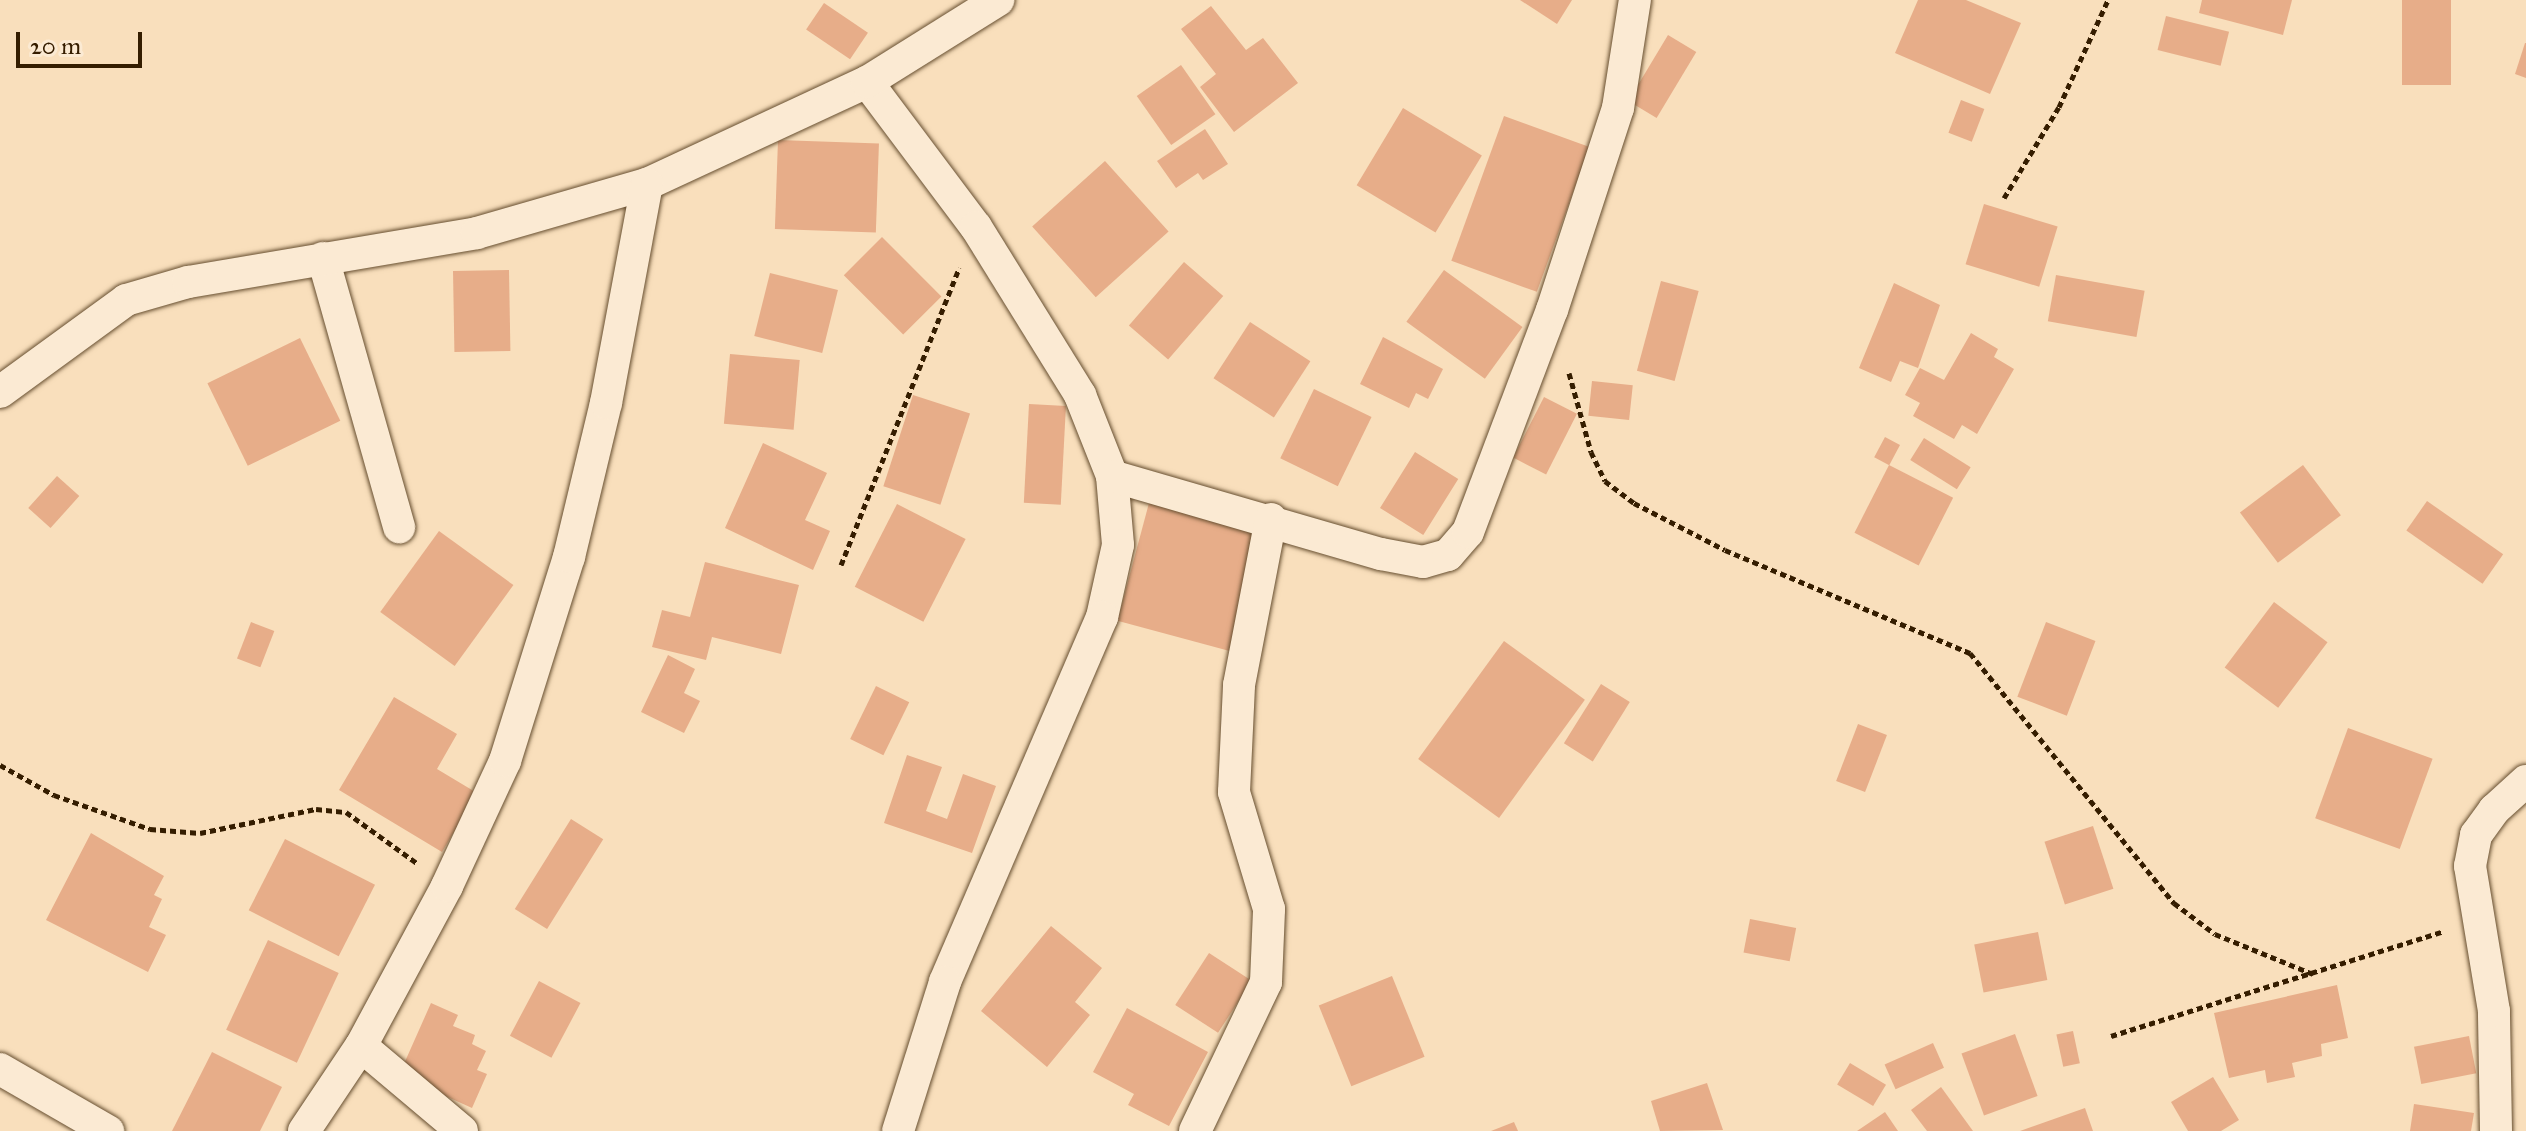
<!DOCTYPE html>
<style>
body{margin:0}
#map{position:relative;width:2526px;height:1131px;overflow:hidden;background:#f9dfbc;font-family:"IM FELL Great Primer",serif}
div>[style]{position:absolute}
.building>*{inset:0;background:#e7ad89;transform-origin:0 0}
.path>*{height:5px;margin-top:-2.5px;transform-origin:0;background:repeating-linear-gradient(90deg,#351d00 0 6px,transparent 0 10px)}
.roads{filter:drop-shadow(0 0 2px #664e2f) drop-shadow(0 0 2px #664e2f)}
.minor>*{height:32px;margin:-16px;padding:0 16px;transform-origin:16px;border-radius:16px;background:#fbead3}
span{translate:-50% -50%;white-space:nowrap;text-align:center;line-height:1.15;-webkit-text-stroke:8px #fbead3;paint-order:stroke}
.scale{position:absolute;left:16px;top:32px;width:126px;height:36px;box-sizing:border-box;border:4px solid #351d00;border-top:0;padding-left:10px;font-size:24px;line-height:28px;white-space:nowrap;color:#351d00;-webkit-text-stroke:6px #fbead3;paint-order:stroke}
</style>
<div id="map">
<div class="building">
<div style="clip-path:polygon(1520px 0,1572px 0,1557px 24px)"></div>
<div style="clip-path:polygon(1918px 0,1966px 0,2021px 23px,1990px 94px,1895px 53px)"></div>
<div style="clip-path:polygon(2202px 0,2292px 0,2283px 35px,2199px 13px)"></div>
<div style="left:2402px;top:0;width:49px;height:85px"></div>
<div style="left:824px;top:3px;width:53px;height:32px;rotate:34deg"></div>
<div style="clip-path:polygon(1211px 6px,1246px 50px,1263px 38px,1298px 83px,1234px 132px,1200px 87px,1216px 74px,1181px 29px)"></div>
<div style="left:2166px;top:16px;width:65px;height:35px;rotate:14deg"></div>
<div style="left:1668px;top:35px;width:33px;height:77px;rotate:31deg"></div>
<div style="clip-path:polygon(2525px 43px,2526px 43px,2526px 78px,2515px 74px)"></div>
<div style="left:1181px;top:65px;width:60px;height:54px;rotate:55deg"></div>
<div style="left:1961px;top:100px;width:25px;height:35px;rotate:21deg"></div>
<div style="left:1403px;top:108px;width:92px;height:90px;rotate:31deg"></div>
<div style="left:1504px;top:116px;width:91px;height:154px;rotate:20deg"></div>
<div style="clip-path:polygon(1205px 129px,1228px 164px,1203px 180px,1198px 173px,1176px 188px,1157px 161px)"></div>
<div style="left:778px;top:140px;width:101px;height:89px;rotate:2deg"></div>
<div style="left:1105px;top:161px;width:95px;height:98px;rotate:48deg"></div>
<div style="left:1984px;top:204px;width:77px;height:63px;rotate:17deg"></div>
<div style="left:882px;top:237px;width:84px;height:54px;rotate:45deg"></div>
<div style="left:1184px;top:262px;width:52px;height:84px;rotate:41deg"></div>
<div style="left:509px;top:270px;width:81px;height:56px;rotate:89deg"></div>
<div style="left:1444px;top:270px;width:97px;height:64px;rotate:36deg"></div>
<div style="left:770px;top:273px;width:70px;height:65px;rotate:14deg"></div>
<div style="left:2056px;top:275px;width:90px;height:47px;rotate:10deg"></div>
<div style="left:1661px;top:281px;width:39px;height:93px;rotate:15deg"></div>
<div style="clip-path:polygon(1894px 283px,1940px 305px,1918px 368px,1900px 361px,1891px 382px,1859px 368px)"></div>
<div style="left:1250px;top:322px;width:72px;height:67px;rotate:33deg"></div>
<div style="clip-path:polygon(1971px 333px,1998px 349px,1994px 357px,2014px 369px,1977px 434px,1962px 425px,1954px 439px,1913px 416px,1920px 403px,1905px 395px,1920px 368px,1944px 380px)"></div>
<div style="clip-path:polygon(1383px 337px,1443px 369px,1428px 399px,1416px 393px,1409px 408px,1360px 384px)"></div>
<div style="left:300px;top:338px;width:92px;height:103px;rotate:64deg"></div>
<div style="left:730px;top:354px;width:70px;height:70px;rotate:5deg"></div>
<div style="left:1592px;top:381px;width:41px;height:35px;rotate:6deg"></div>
<div style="left:1314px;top:389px;width:64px;height:77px;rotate:26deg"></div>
<div style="left:913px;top:395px;width:60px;height:96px;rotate:18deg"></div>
<div style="left:1544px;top:397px;width:37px;height:68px;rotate:27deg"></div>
<div style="left:1029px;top:404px;width:37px;height:99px;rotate:3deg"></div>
<div style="left:1885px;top:437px;width:17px;height:23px;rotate:28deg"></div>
<div style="left:1924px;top:438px;width:55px;height:26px;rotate:32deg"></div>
<div style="clip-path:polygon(763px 443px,827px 473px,805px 520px,830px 531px,813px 570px,725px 528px)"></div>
<div style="left:1415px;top:452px;width:51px;height:66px;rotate:32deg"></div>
<div style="left:1889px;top:465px;width:72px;height:76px;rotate:27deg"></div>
<div style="left:2303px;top:465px;width:63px;height:79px;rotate:53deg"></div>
<div style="left:57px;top:476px;width:30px;height:43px;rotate:42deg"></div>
<div style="left:2427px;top:501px;width:93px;height:36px;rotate:35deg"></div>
<div style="left:1149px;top:503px;width:119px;height:122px;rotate:15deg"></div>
<div style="left:897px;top:504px;width:77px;height:93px;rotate:27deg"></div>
<div style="left:439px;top:531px;width:92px;height:100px;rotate:36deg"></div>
<div style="clip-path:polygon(705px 562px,799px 585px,781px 654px,712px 637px,706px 660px,652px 647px,662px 610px,690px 617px)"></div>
<div style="left:2274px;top:602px;width:67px;height:82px;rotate:37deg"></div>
<div style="left:251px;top:622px;width:25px;height:39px;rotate:21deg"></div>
<div style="left:2046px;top:622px;width:53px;height:80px;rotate:21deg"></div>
<div style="left:1504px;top:641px;width:100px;height:146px;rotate:36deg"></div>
<div style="clip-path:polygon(668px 655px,695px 669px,684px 693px,700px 701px,684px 733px,641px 712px)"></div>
<div style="left:1601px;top:684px;width:34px;height:70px;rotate:32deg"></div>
<div style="left:876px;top:686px;width:37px;height:59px;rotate:26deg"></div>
<div style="clip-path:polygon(394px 697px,457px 734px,437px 769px,477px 793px,442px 852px,339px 790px)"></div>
<div style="left:1858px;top:724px;width:31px;height:61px;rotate:21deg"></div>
<div style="left:2348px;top:728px;width:90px;height:96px;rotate:20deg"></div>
<div style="clip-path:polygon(907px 755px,942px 767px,926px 811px,947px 819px,963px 774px,996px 786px,972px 853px,884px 823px)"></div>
<div style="left:571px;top:819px;width:38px;height:106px;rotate:32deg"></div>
<div style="left:2093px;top:826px;width:66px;height:51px;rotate:72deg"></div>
<div style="clip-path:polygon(91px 833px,164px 876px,154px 895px,162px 899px,149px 927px,166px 935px,148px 972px,46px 920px)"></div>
<div style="left:285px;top:839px;width:101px;height:80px;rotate:27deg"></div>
<div style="left:1750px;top:919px;width:47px;height:34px;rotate:11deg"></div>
<div style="clip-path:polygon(1051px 926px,1102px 968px,1075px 1002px,1090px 1015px,1047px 1067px,981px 1011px)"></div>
<div style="left:2038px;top:932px;width:49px;height:65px;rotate:79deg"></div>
<div style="left:268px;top:940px;width:78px;height:99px;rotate:25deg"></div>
<div style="left:1209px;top:953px;width:51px;height:62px;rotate:33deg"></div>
<div style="left:1392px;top:976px;width:87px;height:79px;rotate:68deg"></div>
<div style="left:539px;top:981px;width:47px;height:62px;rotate:28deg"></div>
<div style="clip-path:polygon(2337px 985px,2348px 1038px,2321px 1044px,2322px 1056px,2292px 1063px,2295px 1077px,2267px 1083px,2265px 1070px,2229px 1078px,2214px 1013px)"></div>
<div style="clip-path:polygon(431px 1003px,458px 1015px,453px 1026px,475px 1035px,472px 1044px,486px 1051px,477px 1070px,487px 1074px,472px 1108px,399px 1075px)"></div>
<div style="clip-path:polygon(1127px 1008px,1208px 1052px,1169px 1126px,1128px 1105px,1134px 1094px,1093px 1072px)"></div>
<div style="left:2073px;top:1031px;width:33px;height:17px;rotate:78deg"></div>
<div style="left:2015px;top:1034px;width:66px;height:57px;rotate:70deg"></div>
<div style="left:2469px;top:1036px;width:38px;height:56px;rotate:79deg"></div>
<div style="left:1933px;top:1043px;width:27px;height:53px;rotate:66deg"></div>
<div style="clip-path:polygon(212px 1052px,282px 1087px,260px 1131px,172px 1131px)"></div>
<div style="left:1850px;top:1063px;width:42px;height:25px;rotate:31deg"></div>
<div style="clip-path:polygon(2213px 1077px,2239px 1120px,2221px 1131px,2188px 1131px,2171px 1102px)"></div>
<div style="clip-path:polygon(1707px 1083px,1723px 1130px,1660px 1131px,1651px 1101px)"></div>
<div style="clip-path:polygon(1941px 1087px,1973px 1131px,1927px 1131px,1911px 1110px)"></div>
<div style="clip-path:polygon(2414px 1104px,2474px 1113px,2471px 1131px,2410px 1131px)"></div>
<div style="clip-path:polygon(2085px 1108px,2093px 1131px,2020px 1131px)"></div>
<div style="clip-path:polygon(1885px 1112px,1898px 1131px,1857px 1131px)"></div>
<div style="clip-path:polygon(1514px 1122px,1518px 1131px,1491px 1131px)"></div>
</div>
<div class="path">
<div style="left:2004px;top:198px;width:106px;rotate:-58.9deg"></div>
<div style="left:2059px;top:107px;width:118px;rotate:-65.4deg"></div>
<div style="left:1569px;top:373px;width:82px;rotate:74.4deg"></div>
<div style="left:1591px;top:452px;width:32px;rotate:64deg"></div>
<div style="left:1605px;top:481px;width:36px;rotate:37deg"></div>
<div style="left:1634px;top:503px;width:102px;rotate:27.3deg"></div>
<div style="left:1725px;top:550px;width:266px;rotate:22.8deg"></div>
<div style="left:1970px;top:653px;width:323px;rotate:50.8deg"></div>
<div style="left:2174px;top:903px;width:51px;rotate:37.1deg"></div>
<div style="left:2215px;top:934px;width:106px;rotate:22.2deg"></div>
<div style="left:841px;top:565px;width:320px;rotate:-68.3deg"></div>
<div style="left:0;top:765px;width:62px;rotate:29.1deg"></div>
<div style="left:54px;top:795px;width:102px;rotate:19.5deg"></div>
<div style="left:150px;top:829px;width:50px;rotate:4.6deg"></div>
<div style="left:200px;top:833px;width:118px;rotate:-11.7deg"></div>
<div style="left:316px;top:809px;width:30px;rotate:6deg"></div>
<div style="left:346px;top:812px;width:89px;rotate:35.8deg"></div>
<div style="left:2111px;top:1036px;width:349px;rotate:-17.5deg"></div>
</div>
<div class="roads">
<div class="minor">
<div style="left:867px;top:82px;width:181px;rotate:53.1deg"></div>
<div style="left:976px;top:227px;width:198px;rotate:58.2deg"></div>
<div style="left:1080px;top:395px;width:87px;rotate:68.4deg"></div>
<div style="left:1112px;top:476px;width:69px;rotate:85deg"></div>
<div style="left:1118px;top:545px;width:74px;rotate:102.5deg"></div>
<div style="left:1102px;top:617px;width:397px;rotate:113.3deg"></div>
<div style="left:945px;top:982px;width:156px;rotate:107.5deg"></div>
<div style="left:323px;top:258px;width:280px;rotate:74.2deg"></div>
<div style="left:0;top:392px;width:156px;rotate:-36.1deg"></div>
<div style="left:126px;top:300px;width:65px;rotate:-16.2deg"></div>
<div style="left:188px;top:282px;width:293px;rotate:-9.6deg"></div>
<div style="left:477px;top:233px;width:177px;rotate:-16.1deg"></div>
<div style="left:647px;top:184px;width:242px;rotate:-24.9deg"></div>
<div style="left:867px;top:82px;width:155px;rotate:-32deg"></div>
<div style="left:1112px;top:476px;width:280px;rotate:16.2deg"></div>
<div style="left:1381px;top:554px;width:43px;rotate:10.8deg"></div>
<div style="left:1423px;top:562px;width:26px;rotate:-16deg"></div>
<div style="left:1448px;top:555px;width:30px;rotate:-49deg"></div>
<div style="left:1468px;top:532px;width:237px;rotate:-69.3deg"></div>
<div style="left:1552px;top:310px;width:213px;rotate:-71.9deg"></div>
<div style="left:1618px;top:108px;width:109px;rotate:-81.1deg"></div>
<div style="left:361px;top:1046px;width:132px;rotate:40.1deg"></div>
<div style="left:0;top:1069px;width:125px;rotate:29.9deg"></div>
<div style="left:304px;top:1131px;width:102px;rotate:-56.2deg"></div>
<div style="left:361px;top:1046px;width:182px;rotate:-61.7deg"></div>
<div style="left:447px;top:886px;width:138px;rotate:-65.1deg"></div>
<div style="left:505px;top:761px;width:214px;rotate:-72.6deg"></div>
<div style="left:569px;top:557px;width:158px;rotate:-76.5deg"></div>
<div style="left:606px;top:403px;width:223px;rotate:-79.4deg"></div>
<div style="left:1195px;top:1131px;width:165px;rotate:-64.5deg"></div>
<div style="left:1266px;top:982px;width:73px;rotate:-87.6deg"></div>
<div style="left:1269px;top:909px;width:122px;rotate:-106.7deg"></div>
<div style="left:1234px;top:792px;width:107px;rotate:-87.3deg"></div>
<div style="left:1239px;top:685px;width:169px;rotate:-79.1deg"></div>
<div style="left:2496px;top:1131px;width:120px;rotate:-91deg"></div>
<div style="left:2494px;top:1011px;width:147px;rotate:-99.4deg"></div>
<div style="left:2470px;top:866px;width:32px;rotate:-79deg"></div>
<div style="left:2476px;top:835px;width:31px;rotate:-54deg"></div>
<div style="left:2494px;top:810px;width:43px;rotate:-42.2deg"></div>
</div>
</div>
<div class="scale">20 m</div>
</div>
